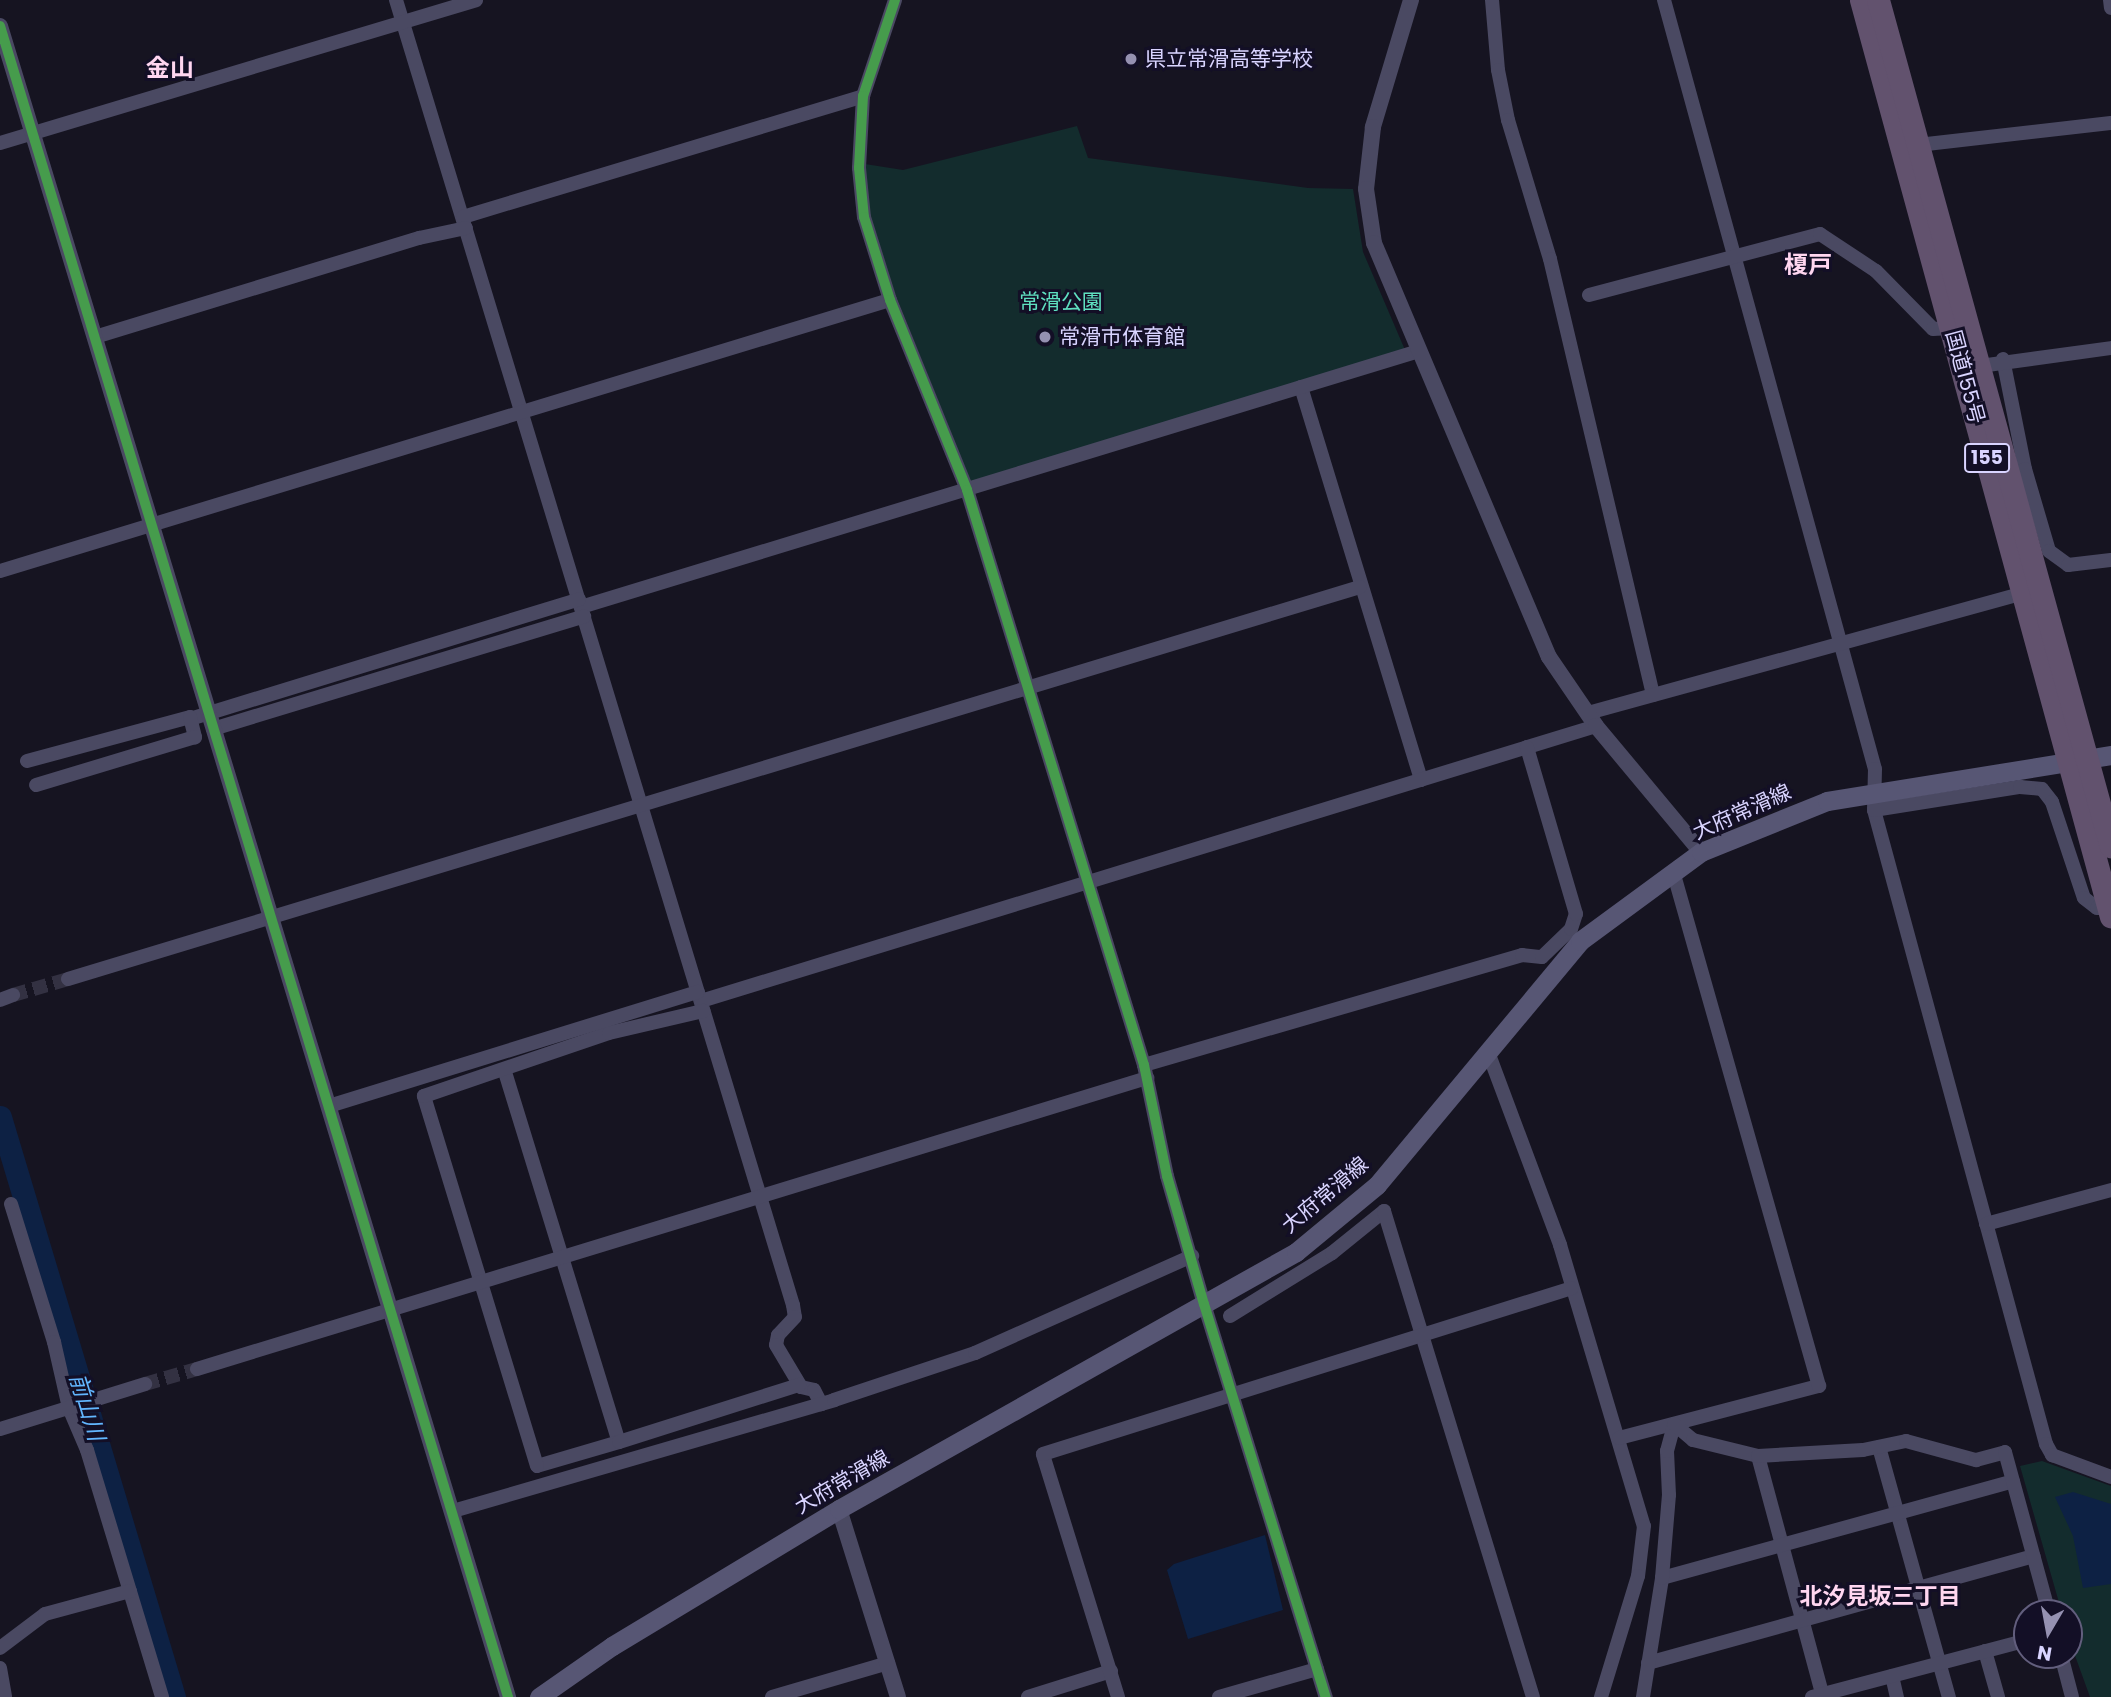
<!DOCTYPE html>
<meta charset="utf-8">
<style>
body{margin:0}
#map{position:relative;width:2111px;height:1697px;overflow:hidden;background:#161421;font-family:Poppins,"Noto Sans JP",sans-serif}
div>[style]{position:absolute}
.green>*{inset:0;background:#132c2d}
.water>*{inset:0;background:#0d2144}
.river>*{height:23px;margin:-11.5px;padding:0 11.5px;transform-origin:11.5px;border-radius:11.5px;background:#0d2144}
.minor-tunnel>*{height:14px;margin-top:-7px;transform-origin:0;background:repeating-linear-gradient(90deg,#333142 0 14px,transparent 0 21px)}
.minor>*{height:14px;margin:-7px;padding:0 7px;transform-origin:7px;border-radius:7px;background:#4a4962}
.tertiary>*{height:16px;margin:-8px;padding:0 8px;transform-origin:8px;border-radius:8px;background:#4a4962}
.secondary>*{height:19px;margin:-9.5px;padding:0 9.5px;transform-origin:9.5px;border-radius:9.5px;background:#575674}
.trunk>*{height:23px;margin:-11.5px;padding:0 11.5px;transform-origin:11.5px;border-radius:11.5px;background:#62526e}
.cycleway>*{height:10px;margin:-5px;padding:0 5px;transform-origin:5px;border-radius:5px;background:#469c4c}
.dots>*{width:19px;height:19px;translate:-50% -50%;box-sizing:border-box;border:4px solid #130f26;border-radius:50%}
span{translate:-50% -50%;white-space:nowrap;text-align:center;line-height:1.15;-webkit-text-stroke:6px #130f26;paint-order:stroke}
.shield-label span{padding:2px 5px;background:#130f26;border:2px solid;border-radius:5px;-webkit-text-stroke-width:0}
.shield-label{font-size:19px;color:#d9d4ff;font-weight:700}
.poi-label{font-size:21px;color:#d9d4ff}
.left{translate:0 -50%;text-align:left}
.park-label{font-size:21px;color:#5fe0c0}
.street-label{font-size:21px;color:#d9d4ff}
.water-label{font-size:23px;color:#62b6ff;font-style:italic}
.neighbourhood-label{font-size:23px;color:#ffd6f0;font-weight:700}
.quarter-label{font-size:24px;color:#ffd6f0;font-weight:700}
.north{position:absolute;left:2013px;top:1599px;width:70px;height:70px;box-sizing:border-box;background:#130f26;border:2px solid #625e7d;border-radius:50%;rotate:190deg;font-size:19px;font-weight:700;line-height:28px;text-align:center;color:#d9d4ff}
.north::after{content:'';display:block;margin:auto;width:24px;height:32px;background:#9591b1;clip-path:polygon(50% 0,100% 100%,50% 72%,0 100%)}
</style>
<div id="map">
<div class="green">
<div style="clip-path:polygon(1077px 126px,1088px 158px,1308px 188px,1353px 189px,1363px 252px,1405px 350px,971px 483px,876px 246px,867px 212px,865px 164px,903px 170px)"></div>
<div style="clip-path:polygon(2042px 1461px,2111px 1486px,2111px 1697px,2090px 1697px,2069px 1639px,2069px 1613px,2062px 1613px,2020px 1466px)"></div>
</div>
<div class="water">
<div style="clip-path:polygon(2073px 1492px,2111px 1504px,2111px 1584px,2083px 1588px,2073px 1536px,2055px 1497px)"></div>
<div style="clip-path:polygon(1265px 1535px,1283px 1610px,1188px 1639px,1167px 1570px,1174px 1564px)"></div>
</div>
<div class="river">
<div style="left:0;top:1117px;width:606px;rotate:73.3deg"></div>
</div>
<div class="minor-tunnel">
<div style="left:13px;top:995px;width:57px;rotate:-16.2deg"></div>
<div style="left:145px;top:1384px;width:54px;rotate:-16.1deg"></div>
</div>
<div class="minor">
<div style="left:396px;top:0;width:1364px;rotate:73.08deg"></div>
<div style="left:793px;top:1305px;width:12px;rotate:81deg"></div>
<div style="left:795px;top:1317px;width:25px;rotate:133deg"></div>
<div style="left:778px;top:1335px;width:10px;rotate:101deg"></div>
<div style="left:776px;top:1345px;width:49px;rotate:59.2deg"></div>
<div style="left:801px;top:1387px;width:13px;rotate:13deg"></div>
<div style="left:814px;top:1390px;width:16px;rotate:63deg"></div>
<div style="left:895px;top:0;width:101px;rotate:108.4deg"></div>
<div style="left:863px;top:96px;width:72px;rotate:93.2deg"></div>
<div style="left:859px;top:168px;width:49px;rotate:84.2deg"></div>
<div style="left:864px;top:217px;width:87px;rotate:72.6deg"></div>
<div style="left:890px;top:300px;width:205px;rotate:67.9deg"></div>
<div style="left:967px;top:490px;width:602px;rotate:72.89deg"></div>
<div style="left:1144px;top:1065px;width:113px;rotate:78.3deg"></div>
<div style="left:1167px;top:1176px;width:133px;rotate:73.9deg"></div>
<div style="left:1204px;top:1304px;width:412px;rotate:72.8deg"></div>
<div style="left:1492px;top:0;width:70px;rotate:85.1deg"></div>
<div style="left:1498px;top:70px;width:51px;rotate:78.7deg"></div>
<div style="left:1508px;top:120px;width:145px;rotate:73.2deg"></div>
<div style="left:1550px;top:259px;width:448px;rotate:76.7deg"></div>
<div style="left:1664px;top:0;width:797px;rotate:74.66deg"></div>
<div style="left:1875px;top:769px;width:41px;rotate:91.4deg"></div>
<div style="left:1874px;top:810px;width:657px;rotate:74.82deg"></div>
<div style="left:2046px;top:1444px;width:13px;rotate:61deg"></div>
<div style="left:2052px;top:1455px;width:63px;rotate:20.4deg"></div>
<div style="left:2110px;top:0;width:8px;rotate:83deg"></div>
<div style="left:0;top:143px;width:497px;rotate:-16.7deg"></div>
<div style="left:1918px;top:145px;width:194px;rotate:-6.5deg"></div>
<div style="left:463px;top:217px;width:418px;rotate:-16.8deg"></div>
<div style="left:1589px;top:295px;width:239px;rotate:-14.8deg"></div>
<div style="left:1820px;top:234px;width:67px;rotate:33.5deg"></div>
<div style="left:1876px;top:271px;width:81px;rotate:45.5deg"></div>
<div style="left:1933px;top:329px;width:18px;rotate:-3deg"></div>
<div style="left:95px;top:337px;width:339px;rotate:-17deg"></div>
<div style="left:419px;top:238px;width:48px;rotate:-12deg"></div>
<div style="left:2003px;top:359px;width:112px;rotate:78.7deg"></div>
<div style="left:2025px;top:469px;width:85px;rotate:73.7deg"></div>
<div style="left:2049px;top:551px;width:24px;rotate:36deg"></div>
<div style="left:2068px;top:565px;width:43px;rotate:-6.6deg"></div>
<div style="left:1980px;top:366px;width:132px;rotate:-7.8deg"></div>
<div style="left:1301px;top:387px;width:411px;rotate:73deg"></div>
<div style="left:0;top:571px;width:930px;rotate:-16.94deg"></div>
<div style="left:581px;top:607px;width:876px;rotate:-16.99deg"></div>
<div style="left:1588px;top:713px;width:452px;rotate:-15.4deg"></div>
<div style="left:190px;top:719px;width:407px;rotate:-17.1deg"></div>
<div style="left:213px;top:729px;width:388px;rotate:-16.9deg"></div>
<div style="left:27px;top:761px;width:169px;rotate:-15.1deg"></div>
<div style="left:190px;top:717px;width:21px;rotate:76deg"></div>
<div style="left:195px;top:737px;width:166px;rotate:163.2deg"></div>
<div style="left:1874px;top:810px;width:148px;rotate:-9deg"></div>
<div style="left:2020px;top:787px;width:22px;rotate:5deg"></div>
<div style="left:2042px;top:789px;width:16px;rotate:52deg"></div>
<div style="left:2052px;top:802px;width:101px;rotate:71.6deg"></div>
<div style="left:2084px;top:898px;width:16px;rotate:38deg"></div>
<div style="left:2097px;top:908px;width:12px"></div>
<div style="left:68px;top:979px;width:1350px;rotate:-16.88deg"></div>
<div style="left:0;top:1000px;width:14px;rotate:-21deg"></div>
<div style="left:701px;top:1001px;width:936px;rotate:-17.08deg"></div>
<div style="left:1488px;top:1052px;width:206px;rotate:69.5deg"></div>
<div style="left:1560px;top:1245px;width:293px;rotate:73.4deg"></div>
<div style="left:1644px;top:1526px;width:50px;rotate:96.8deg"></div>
<div style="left:1638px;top:1576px;width:127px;rotate:107deg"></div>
<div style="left:1144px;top:1065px;width:394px;rotate:-16.2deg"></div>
<div style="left:1522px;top:955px;width:20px;rotate:6deg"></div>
<div style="left:1542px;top:957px;width:40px;rotate:-44deg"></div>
<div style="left:1571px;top:929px;width:16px;rotate:-72deg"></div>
<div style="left:1576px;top:914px;width:174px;rotate:-106.4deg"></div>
<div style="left:505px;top:1072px;width:387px;rotate:72.9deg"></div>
<div style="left:619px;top:1442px;width:85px;rotate:163.7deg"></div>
<div style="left:537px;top:1466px;width:387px;rotate:-107deg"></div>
<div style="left:424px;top:1096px;width:195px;rotate:-18.8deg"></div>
<div style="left:609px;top:1033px;width:97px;rotate:-13.2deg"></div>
<div style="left:329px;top:1106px;width:386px;rotate:-17.2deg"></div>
<div style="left:11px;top:1204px;width:145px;rotate:72.7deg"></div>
<div style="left:54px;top:1342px;width:68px;rotate:77.2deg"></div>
<div style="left:69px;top:1408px;width:46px;rotate:66.8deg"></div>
<div style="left:87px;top:1450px;width:258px;rotate:73.1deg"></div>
<div style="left:1986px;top:1224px;width:130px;rotate:-15.2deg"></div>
<div style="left:1230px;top:1316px;width:120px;rotate:-31.7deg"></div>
<div style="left:1332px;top:1253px;width:67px;rotate:-38.9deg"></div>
<div style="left:1384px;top:1211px;width:508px;rotate:72.96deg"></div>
<div style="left:197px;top:1369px;width:994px;rotate:-17.03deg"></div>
<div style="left:0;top:1429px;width:152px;rotate:-17.2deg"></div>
<div style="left:1619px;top:1438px;width:207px;rotate:-14.6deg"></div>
<div style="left:1819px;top:1386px;width:535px;rotate:-105.83deg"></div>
<div style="left:619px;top:1442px;width:189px;rotate:-17.6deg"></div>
<div style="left:1879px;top:1447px;width:260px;rotate:74.4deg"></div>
<div style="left:1758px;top:1456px;width:250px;rotate:74.9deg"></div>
<div style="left:453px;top:1511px;width:397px;rotate:-16.2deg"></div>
<div style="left:834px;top:1400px;width:149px;rotate:-18.4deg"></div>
<div style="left:975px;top:1353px;width:238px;rotate:-24.1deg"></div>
<div style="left:1662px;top:1578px;width:364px;rotate:-15.4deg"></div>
<div style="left:0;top:1648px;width:56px;rotate:-37.1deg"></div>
<div style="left:45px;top:1614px;width:88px;rotate:-15.1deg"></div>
<div style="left:1985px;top:1651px;width:48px;rotate:74.2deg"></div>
<div style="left:2061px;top:1655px;width:43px;rotate:75.3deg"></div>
<div style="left:1648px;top:1663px;width:400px;rotate:-15.5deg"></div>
<div style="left:0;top:1668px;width:29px;rotate:80deg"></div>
<div style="left:1892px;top:1676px;width:22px;rotate:77deg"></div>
<div style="left:772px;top:1697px;width:121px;rotate:-16.3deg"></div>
<div style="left:1028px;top:1697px;width:87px;rotate:-17.4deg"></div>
<div style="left:1118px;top:1697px;width:254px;rotate:-107.2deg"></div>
<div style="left:1043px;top:1454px;width:554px;rotate:-17.42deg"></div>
<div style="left:1219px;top:1697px;width:102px;rotate:-15.9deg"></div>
<div style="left:1643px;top:1697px;width:121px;rotate:-80.9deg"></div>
<div style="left:1662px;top:1578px;width:83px;rotate:-85.2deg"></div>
<div style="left:1669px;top:1495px;width:44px;rotate:-92.6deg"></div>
<div style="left:1667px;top:1451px;width:28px;rotate:-75deg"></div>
<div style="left:1674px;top:1424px;width:25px;rotate:40deg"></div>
<div style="left:1693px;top:1440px;width:67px;rotate:13.8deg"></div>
<div style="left:1758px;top:1456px;width:105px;rotate:-3.3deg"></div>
<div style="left:1863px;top:1450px;width:44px;rotate:-11.8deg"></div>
<div style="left:1906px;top:1441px;width:73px;rotate:15.2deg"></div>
<div style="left:1976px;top:1460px;width:30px;rotate:-15deg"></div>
<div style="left:2005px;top:1452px;width:167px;rotate:74.7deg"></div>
<div style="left:1812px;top:1697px;width:222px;rotate:-14.8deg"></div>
</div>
<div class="tertiary">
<div style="left:1411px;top:0;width:133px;rotate:106.7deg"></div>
<div style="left:1373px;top:127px;width:62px;rotate:96.4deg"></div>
<div style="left:1366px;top:189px;width:55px;rotate:81.6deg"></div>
<div style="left:1374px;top:243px;width:449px;rotate:67.1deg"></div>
<div style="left:1549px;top:657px;width:83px;rotate:55.7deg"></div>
<div style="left:1596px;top:726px;width:164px;rotate:50.2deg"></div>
<div style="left:0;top:26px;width:1747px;rotate:73.09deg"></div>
<div style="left:839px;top:1509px;width:197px;rotate:72.6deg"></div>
</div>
<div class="secondary">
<div style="left:539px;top:1697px;width:89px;rotate:-34.9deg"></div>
<div style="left:612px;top:1646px;width:265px;rotate:-31.1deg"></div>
<div style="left:839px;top:1509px;width:524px;rotate:-29.35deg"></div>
<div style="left:1296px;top:1252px;width:105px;rotate:-39.6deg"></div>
<div style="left:1377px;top:1185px;width:317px;rotate:-50.2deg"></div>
<div style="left:1580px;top:941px;width:150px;rotate:-36.3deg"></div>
<div style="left:1701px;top:852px;width:136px;rotate:-22deg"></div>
<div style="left:1827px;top:801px;width:288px;rotate:-9.2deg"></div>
</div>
<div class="trunk">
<div style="left:1861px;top:0;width:950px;rotate:74.75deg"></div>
<div style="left:1878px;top:0;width:878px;rotate:74.62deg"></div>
</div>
<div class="cycleway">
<div style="left:895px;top:0;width:101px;rotate:108.4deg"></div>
<div style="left:863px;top:96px;width:72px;rotate:93.2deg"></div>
<div style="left:859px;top:168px;width:49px;rotate:84.2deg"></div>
<div style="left:864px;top:217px;width:87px;rotate:72.6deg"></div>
<div style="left:890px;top:300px;width:205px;rotate:67.9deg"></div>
<div style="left:967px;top:490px;width:602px;rotate:72.89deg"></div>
<div style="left:1144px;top:1065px;width:113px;rotate:78.3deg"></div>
<div style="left:1167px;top:1176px;width:133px;rotate:73.9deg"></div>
<div style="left:1204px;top:1304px;width:412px;rotate:72.8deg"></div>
<div style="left:0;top:26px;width:1747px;rotate:73.09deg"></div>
</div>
<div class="dots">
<div style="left:1131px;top:59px;background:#9591b1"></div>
<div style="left:1045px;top:337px;background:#9591b1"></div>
</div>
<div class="shield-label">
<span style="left:1987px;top:458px">155</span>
</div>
<div class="poi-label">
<span class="left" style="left:1145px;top:59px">県立常滑高等学校</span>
<span class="left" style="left:1059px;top:337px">常滑市体育館</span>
</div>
<div class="park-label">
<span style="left:1061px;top:302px">常滑公園</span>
</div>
<div class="street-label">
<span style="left:1965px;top:377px;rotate:75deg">国道155号</span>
<span style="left:1742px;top:812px;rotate:-24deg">大府常滑線</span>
<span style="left:1325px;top:1195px;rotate:-40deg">大府常滑線</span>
<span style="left:842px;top:1482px;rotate:-30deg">大府常滑線</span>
</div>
<div class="water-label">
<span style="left:87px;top:1407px;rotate:73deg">前山川</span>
</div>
<div class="neighbourhood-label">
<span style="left:1880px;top:1596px">北汐見坂三丁目</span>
</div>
<div class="quarter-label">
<span style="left:170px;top:68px">金山</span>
<span style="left:1808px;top:265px">榎戸</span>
</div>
<div class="north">N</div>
</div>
